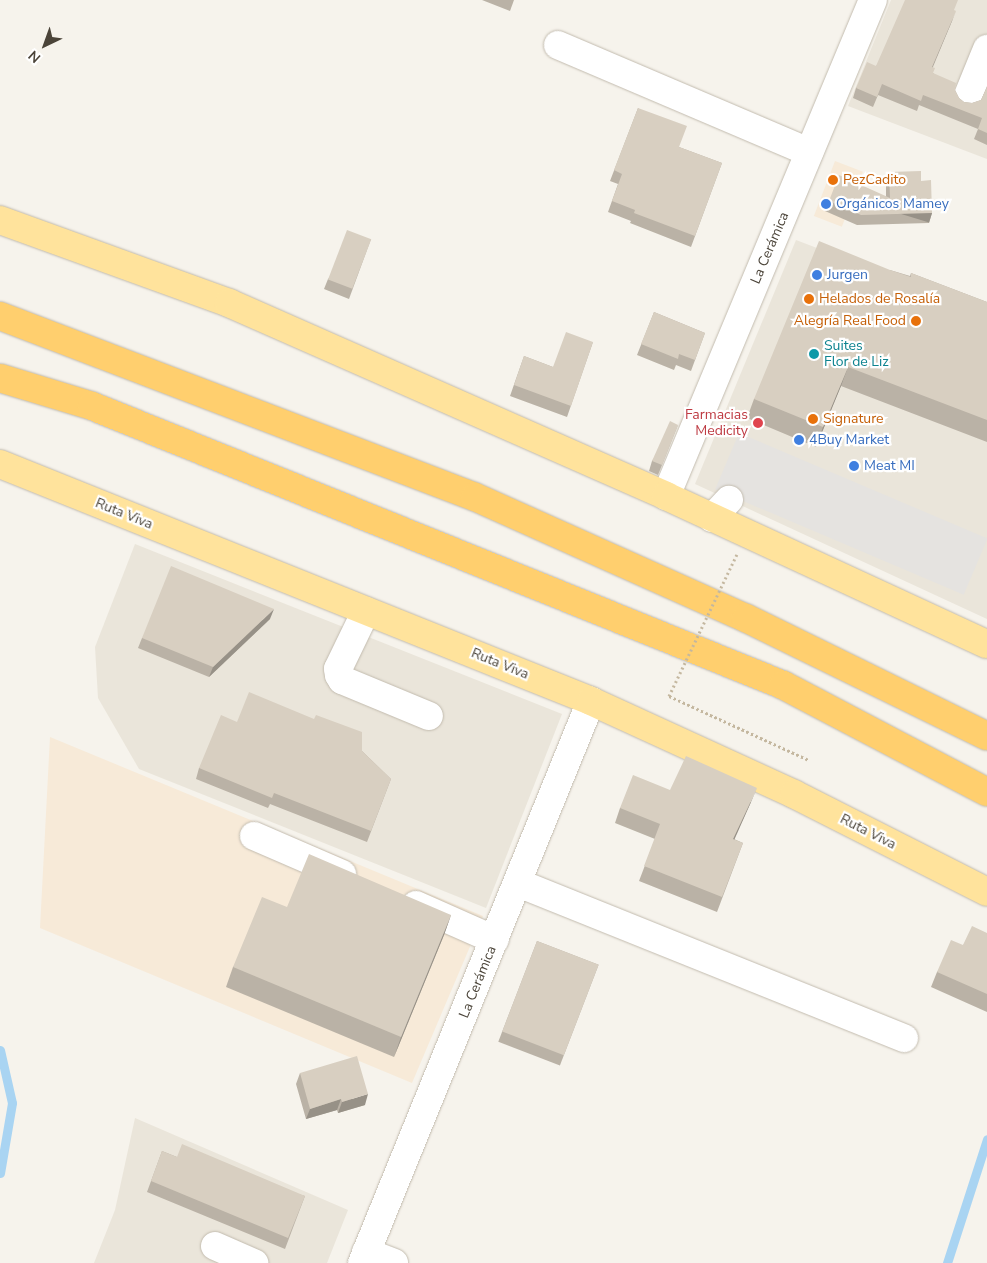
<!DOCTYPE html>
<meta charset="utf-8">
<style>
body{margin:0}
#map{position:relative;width:987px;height:1263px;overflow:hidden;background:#f6f3ec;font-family:"Nunito Sans",sans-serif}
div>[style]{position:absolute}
.residential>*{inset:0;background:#eae5da}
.commercial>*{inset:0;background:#f7ead8;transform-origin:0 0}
.parking>*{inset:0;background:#e5e3e0;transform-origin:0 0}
.stream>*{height:9px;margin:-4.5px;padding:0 4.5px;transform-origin:4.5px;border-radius:4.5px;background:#a9d4f2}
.path>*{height:3px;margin-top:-1.5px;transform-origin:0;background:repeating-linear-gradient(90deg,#c4b79f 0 2.5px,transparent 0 5px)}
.roads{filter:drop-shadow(0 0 1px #c2bbae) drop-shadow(0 0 1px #c2bbae)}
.minor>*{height:28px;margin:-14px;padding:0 14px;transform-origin:14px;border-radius:14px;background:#fff}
.major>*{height:28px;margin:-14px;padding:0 14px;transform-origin:14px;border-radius:14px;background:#ffe39c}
.highway>*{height:28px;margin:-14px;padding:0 14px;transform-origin:14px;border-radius:14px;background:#ffcf6e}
.path-bridge>*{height:3px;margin-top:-1.5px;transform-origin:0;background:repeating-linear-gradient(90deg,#c4b79f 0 2.5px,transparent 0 5px)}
.wall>*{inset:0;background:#bab2a6;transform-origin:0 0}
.shaded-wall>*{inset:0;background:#979187;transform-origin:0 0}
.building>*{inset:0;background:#d8cfc1;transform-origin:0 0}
.dots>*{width:14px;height:14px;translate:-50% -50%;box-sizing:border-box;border:2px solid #fff;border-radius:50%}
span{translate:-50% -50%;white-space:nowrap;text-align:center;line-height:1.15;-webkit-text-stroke:4.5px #fff;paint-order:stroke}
.food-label{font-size:14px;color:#c56008}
.left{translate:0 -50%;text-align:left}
.right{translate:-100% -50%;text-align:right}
.shop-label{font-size:14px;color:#366cbe}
.street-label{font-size:14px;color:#4b4439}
.culture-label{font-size:14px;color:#0d838f}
.health-label{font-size:14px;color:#be3a42}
.north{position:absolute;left:20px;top:20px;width:50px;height:50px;-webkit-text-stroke:4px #fff;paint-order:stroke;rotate:222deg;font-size:14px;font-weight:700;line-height:20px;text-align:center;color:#4b4439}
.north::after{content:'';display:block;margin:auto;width:18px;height:22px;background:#4b4439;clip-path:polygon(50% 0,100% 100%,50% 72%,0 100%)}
</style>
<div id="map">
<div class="residential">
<div style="clip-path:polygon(891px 0,987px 0,987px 159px,848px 106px)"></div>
<div style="clip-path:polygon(796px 240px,987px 313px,987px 619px,695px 484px)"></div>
<div style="clip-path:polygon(135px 544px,562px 714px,486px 908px,139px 769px,98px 698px,95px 647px)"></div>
<div style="clip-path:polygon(135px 1118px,348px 1210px,327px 1263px,94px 1263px,115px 1210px)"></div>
</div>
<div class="commercial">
<div style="left:835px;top:161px;width:30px;height:59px;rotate:21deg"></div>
<div style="clip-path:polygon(50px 737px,483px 916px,412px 1083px,40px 928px)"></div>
</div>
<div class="parking">
<div style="left:739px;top:433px;width:270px;height:61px;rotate:23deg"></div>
</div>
<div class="stream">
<div style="left:0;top:1050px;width:54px;rotate:77.2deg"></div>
<div style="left:12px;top:1103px;width:71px;rotate:99.7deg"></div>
<div style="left:947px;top:1263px;width:130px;rotate:-72.1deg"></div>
</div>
<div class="path">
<div style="left:669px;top:696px;width:154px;rotate:24.6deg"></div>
</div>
<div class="roads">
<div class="minor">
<div style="left:558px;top:45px;width:273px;rotate:23.1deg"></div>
<div style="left:967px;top:98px;width:53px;rotate:-67.8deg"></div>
<div style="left:666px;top:496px;width:537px;rotate:-67.35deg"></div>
<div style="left:712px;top:518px;width:25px;rotate:-47deg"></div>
<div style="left:366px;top:611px;width:64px;rotate:115.8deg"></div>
<div style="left:338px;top:669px;width:6px;rotate:81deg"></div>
<div style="left:339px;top:675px;width:6px;rotate:59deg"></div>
<div style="left:342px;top:680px;width:94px;rotate:22.5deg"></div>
<div style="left:254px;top:836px;width:96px;rotate:23.4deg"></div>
<div style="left:518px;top:883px;width:416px;rotate:21.9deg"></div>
<div style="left:416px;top:905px;width:86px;rotate:23.9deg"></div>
<div style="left:215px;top:1246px;width:43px;rotate:23.6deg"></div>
<div style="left:366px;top:1252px;width:30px;rotate:21deg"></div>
<div style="left:362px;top:1263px;width:607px;rotate:-67.83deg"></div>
</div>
<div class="major">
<div style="left:0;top:220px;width:244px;rotate:19.9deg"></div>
<div style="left:229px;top:303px;width:478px;rotate:23.8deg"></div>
<div style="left:666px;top:496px;width:353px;rotate:24.8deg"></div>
<div style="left:0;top:464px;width:637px;rotate:21.85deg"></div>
<div style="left:591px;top:701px;width:223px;rotate:24.6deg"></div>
<div style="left:794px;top:794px;width:216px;rotate:26.9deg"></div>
</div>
<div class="highway">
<div style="left:0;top:316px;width:508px;rotate:20.86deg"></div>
<div style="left:475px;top:497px;width:297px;rotate:24.1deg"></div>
<div style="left:746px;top:618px;width:268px;rotate:26.1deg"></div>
<div style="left:0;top:378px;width:96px;rotate:16.9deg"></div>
<div style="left:92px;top:406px;width:745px;rotate:21.99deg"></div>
<div style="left:783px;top:685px;width:230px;rotate:27.7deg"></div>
</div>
</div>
<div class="path-bridge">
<div style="left:669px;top:696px;width:157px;rotate:-64.4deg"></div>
</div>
<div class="wall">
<div style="clip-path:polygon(482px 0,514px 0,510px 11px)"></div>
<div style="clip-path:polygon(954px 10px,952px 21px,933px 67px,933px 73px,955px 90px,959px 98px,964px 102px,972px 103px,981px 100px,987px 87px,987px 145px,974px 139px,978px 129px,919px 105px,917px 111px,878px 95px,873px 107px,853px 98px,856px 88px,876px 66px)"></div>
<div style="clip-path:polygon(638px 108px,679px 147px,722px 163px,691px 247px,630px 223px,631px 221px,608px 212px,618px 184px,610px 181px)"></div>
<div style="clip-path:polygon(889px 172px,921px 181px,932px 213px,929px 223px,857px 225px,825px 211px,829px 201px,886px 196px,886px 182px)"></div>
<div style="clip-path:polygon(371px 239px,349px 299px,324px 289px,328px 279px)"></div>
<div style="clip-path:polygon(890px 270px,910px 276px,911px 273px,987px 302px,987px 442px,841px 386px,816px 447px,747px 418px,754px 399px)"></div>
<div style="clip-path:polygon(654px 312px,705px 333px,691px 371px,676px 365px,674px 370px,637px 355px)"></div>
<div style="clip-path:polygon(593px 342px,567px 417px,510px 396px,524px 356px,553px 367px)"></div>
<div style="clip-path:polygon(678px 425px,658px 475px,649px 471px,652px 461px)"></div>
<div style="clip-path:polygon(270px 619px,209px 677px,138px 648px,142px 638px)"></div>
<div style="clip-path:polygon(362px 751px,391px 779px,367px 842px,270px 804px,268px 808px,196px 779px,199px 768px)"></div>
<div style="clip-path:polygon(670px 790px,751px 802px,734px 839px,743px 843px,717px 912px,639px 881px,655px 839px,615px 823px,620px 808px)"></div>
<div style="clip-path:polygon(287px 907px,451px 915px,444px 935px,394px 1057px,226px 987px,233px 967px)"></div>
<div style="clip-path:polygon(987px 933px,987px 1012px,931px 987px,937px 972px,963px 945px)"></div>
<div style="left:537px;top:941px;width:66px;height:108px;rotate:21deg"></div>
<div style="clip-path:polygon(300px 1073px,365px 1105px,338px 1113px,337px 1110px,306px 1119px,296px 1084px)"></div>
<div style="clip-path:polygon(162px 1151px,177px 1157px,305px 1196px,285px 1249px,147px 1192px)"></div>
</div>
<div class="shaded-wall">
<div style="clip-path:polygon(956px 11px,952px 21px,928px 77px,932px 67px)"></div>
<div style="left:932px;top:213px;width:10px;height:71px;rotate:107deg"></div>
<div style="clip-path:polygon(848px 367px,841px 386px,816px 447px,823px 427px)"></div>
<div style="clip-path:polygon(274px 609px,270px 619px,209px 677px,213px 667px)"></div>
<div style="clip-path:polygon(757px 788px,751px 802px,728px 854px,733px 839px)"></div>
<div style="clip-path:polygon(451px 915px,444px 935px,394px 1057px,401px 1037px)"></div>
<div style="clip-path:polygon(368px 1094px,365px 1105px,338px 1113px,342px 1102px)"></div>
<div style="clip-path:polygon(341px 1099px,337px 1110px,306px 1119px,310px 1109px)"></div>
</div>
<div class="building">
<div style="clip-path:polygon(905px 0,958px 0,954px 10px,956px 11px,932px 67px,935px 68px,933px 73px,956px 83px,955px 90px,959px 98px,964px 102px,972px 103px,981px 100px,987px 87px,987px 133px,978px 129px,982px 118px,923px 95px,921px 101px,882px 84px,877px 97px,856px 88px,867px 62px,876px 66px)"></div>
<div style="clip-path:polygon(638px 108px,687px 126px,679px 147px,722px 163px,695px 236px,634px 213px,635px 210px,612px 201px,622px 174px,614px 170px)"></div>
<div style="clip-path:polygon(921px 171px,921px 181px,931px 180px,932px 213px,861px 215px,829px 201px,839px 175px,890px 198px,889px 172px)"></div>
<div style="left:347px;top:230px;width:26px;height:53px;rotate:21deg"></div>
<div style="clip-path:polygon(819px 241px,890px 270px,911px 277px,911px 273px,987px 302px,987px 420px,848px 367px,823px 427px,754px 399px)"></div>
<div style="clip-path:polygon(654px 312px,705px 333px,695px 360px,679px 354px,678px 359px,641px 344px)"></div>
<div style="clip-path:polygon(566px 332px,593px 342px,571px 406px,514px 385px,524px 356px,553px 367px)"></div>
<div style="clip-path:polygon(670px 421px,678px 425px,662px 465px,652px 461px)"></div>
<div style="clip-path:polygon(171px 566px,274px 609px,213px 667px,142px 638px)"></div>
<div style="clip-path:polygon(249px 692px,314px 719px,316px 715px,362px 732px,362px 751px,391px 779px,371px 831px,274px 793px,272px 798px,199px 768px,221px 715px,237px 722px)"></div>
<div style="clip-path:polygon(686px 756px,757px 788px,733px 839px,743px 843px,722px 897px,644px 866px,660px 824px,620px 808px,633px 775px,670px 790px)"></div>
<div style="clip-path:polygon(309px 854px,451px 915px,401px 1037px,233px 967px,262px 897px,287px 907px)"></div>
<div style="clip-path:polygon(972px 926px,987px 933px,987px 994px,937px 972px,951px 940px,963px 945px)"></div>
<div style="left:537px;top:941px;width:66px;height:97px;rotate:21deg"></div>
<div style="clip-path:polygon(357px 1056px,368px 1094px,342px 1102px,341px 1099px,310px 1109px,300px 1073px)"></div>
<div style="clip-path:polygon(182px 1144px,305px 1196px,288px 1238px,151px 1181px,162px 1151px,177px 1157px)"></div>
</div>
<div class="dots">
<div style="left:833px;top:180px;background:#e8710a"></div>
<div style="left:826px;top:204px;background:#3f7fe0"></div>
<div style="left:817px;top:275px;background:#3f7fe0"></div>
<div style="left:809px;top:299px;background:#e8710a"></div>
<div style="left:916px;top:321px;background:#e8710a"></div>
<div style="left:814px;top:354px;background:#0f9aa8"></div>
<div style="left:813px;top:419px;background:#e8710a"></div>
<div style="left:758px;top:423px;background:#e0444e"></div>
<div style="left:799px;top:440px;background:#3f7fe0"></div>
<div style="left:854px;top:466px;background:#3f7fe0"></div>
</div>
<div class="food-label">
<span class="left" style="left:843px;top:180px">PezCadito</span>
<span class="left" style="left:819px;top:299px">Helados de Rosalía</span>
<span class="right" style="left:906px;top:321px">Alegría Real Food</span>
<span class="left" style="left:823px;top:419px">Signature</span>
</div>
<div class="shop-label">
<span class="left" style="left:836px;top:204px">Orgánicos Mamey</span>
<span class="left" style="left:827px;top:275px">Jurgen</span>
<span class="left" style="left:809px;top:440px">4Buy Market</span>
<span class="left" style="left:864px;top:466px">Meat MI</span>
</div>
<div class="street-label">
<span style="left:770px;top:248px;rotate:-67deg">La Cerámica</span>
<span style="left:124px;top:514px;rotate:22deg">Ruta Viva</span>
<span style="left:500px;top:664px;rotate:22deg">Ruta Viva</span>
<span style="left:868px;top:832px;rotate:27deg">Ruta Viva</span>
<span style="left:478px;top:982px;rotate:-68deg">La Cerámica</span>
</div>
<div class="culture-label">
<span class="left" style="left:824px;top:354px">Suites<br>Flor de Liz</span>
</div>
<div class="health-label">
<span class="right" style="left:748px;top:423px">Farmacias<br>Medicity</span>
</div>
<div class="north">N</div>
</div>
